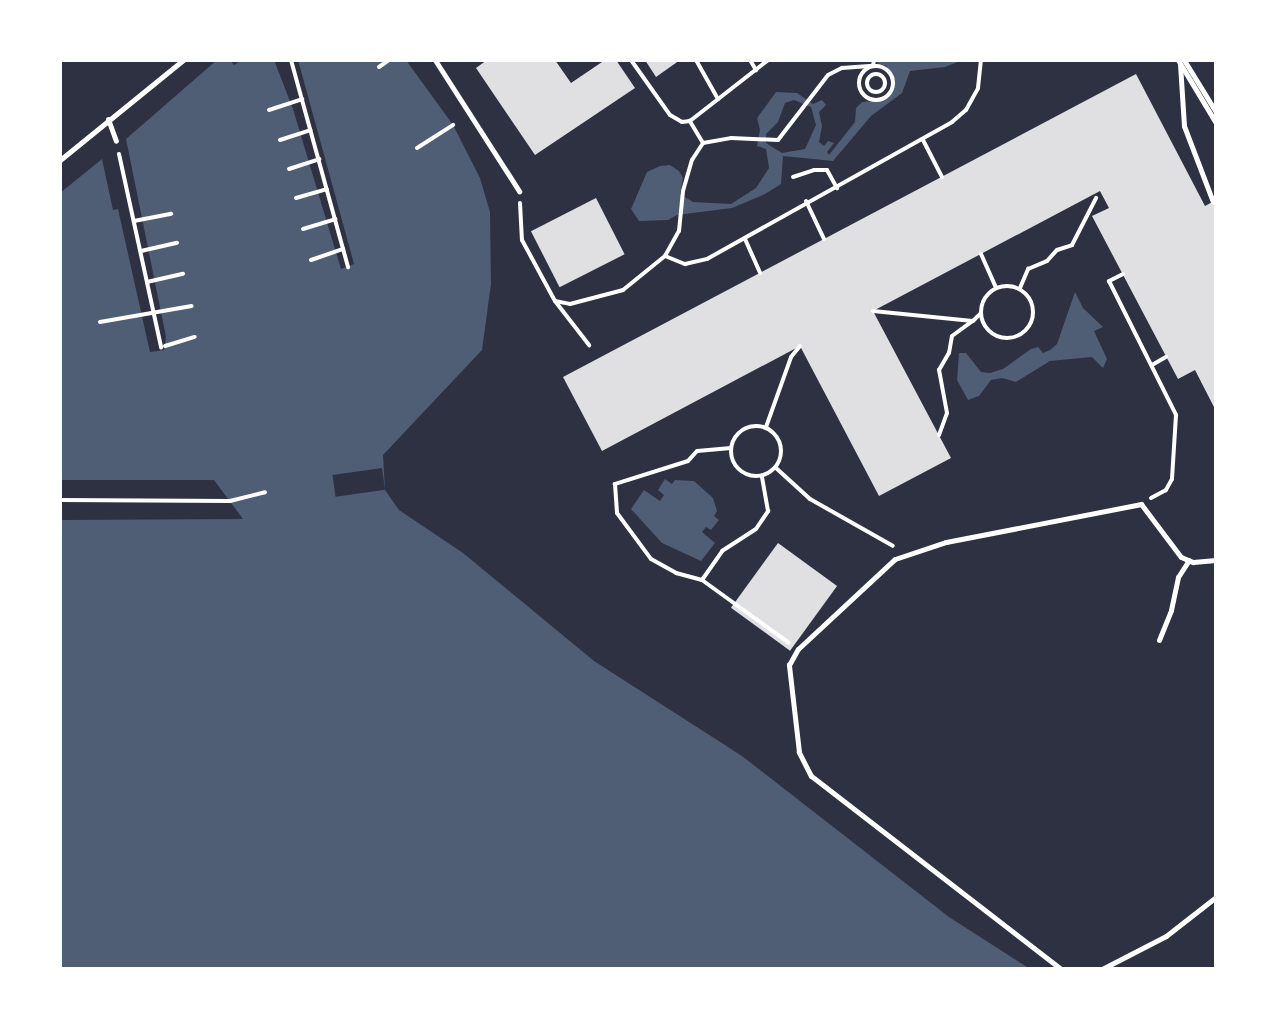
<!DOCTYPE html>
<style>
body{margin:0}
#map{position:relative;width:1276px;height:1029px;overflow:hidden;background:#2d3142;font-family:Literata,serif}
div>[style]{position:absolute}
.water>*{inset:0;background:#4f5d75}
.pier>*{inset:0;background:#2d3142;transform-origin:0 0}
.building>*{inset:0;background:#e0e0e3;transform-origin:0 0}
.path>*{height:4px;margin:-2px;padding:0 2px;transform-origin:2px;border-radius:2px;background:#fff}
.path>.ring{margin:-2px;padding:0;box-sizing:content-box;background:none;border:4px solid #fff;border-radius:50%}
.service>*{height:5px;margin:-2.5px;padding:0 2.5px;transform-origin:2.5px;border-radius:2.5px;background:#fff}
span{translate:-50% -50%;white-space:nowrap;text-align:center;line-height:1.15;-webkit-text-stroke:7px #fff;paint-order:stroke}
.frame{position:absolute;inset:0;border:62px solid #fff;pointer-events:none}
</style>
<div id="map">
<div class="water">
<div style="clip-path:polygon(217px 60px,230px 60px,234px 65px,242px 60px,274px 60px,293px 109px,341px 269px,354px 264px,298px 60px,406px 60px,453px 125px,480px 178px,490px 212px,491px 284px,482px 350px,383px 455px,385px 490px,399px 510px,463px 553px,594px 661px,742px 756px,949px 917px,1030px 969px,60px 969px,60px 520px,243px 519px,214px 480px,60px 480px,60px 193px,102px 159px,113px 210px,118px 209px,150px 352px,164px 350px,166px 337px,126px 139px)"></div>
<div style="clip-path:polygon(evenodd,878px 60px,963px 60px,945px 67px,910px 71px,902px 93px,871px 116px,833px 161px,783px 156px,781px 184px,765px 194px,732px 208px,677px 215px,668px 220px,639px 221px,631px 209px,647px 172px,660px 166px,670px 165px,679px 171px,683px 178px,680px 194px,693px 202px,731px 204px,756px 188px,769px 168px,766px 149px,757px 146px,760px 130px,757px 118px,776px 92px,797px 93px,813px 104px,822px 100px,826px 105px,819px 112px,822px 126px,819px 142px,824px 146px,828px 141px,834px 143px,827px 152px,829px 155px,855px 122px,856px 108px,862px 102px,883px 100px,889px 95px,893px 77px,886px 66px,877px 63px,878px 60px,794px 100px,811px 107px,816px 125px,805px 149px,782px 153px,766px 143px,766px 134px,778px 122px,785px 103px,794px 100px)"></div>
<div style="clip-path:polygon(1075px 292px,1083px 308px,1103px 327px,1094px 331px,1107px 359px,1103px 368px,1092px 357px,1050px 361px,1016px 382px,1002px 378px,991px 380px,979px 396px,968px 400px,957px 380px,959px 353px,966px 353px,981px 372px,990px 373px,1003px 369px,1031px 349px,1038px 347px,1043px 353px,1050px 350px,1057px 344px)"></div>
<div style="clip-path:polygon(665px 479px,672px 484px,675px 480px,694px 481px,713px 498px,717px 511px,714px 516px,719px 520px,711px 530px,706px 527px,702px 532px,715px 543px,701px 561px,662px 543px,631px 509px,644px 490px,660px 501px,664px 495px,658px 490px)"></div>
</div>
<div class="pier">
<div style="left:382px;top:468px;width:22px;height:50px;rotate:82deg"></div>
</div>
<div class="building">
<div style="clip-path:polygon(487px 60px,555px 60px,571px 83px,605px 60px,616px 60px,635px 88px,535px 155px,476px 68px)"></div>
<div style="clip-path:polygon(645px 60px,680px 60px,656px 77px)"></div>
<div style="clip-path:polygon(1136px 74px,1205px 206px,1216px 200px,1216px 411px,1195px 370px,1178px 379px,1092px 216px,1109px 208px,1100px 191px,873px 311px,951px 458px,879px 496px,800px 346px,602px 451px,563px 377px)"></div>
<div style="left:596px;top:198px;width:63px;height:73px;rotate:63deg"></div>
<div style="left:778px;top:543px;width:73px;height:80px;rotate:36deg"></div>
</div>
<div class="path">
<div style="left:291px;top:60px;width:215px;rotate:74.6deg"></div>
<div style="left:631px;top:60px;width:67px;rotate:54.7deg"></div>
<div style="left:670px;top:115px;width:14px;rotate:30deg"></div>
<div style="left:682px;top:122px;width:8px;rotate:-7deg"></div>
<div style="left:696px;top:60px;width:45px;rotate:60.6deg"></div>
<div style="left:750px;top:60px;width:12px;rotate:59deg"></div>
<div class="ring" style="left:859px;top:66px;width:30px;height:30px"></div>
<div style="left:379px;top:67px;width:12px;rotate:-35deg"></div>
<div class="ring" style="left:867px;top:74px;width:14px;height:14px"></div>
<div style="left:269px;top:110px;width:35px;rotate:-18deg"></div>
<div style="left:280px;top:140px;width:32px;rotate:-18deg"></div>
<div style="left:923px;top:140px;width:42px;rotate:62.8deg"></div>
<div style="left:703px;top:143px;width:26px;rotate:-121deg"></div>
<div style="left:690px;top:121px;width:99px;rotate:-38deg"></div>
<div style="left:417px;top:148px;width:43px;rotate:-32.6deg"></div>
<div style="left:119px;top:154px;width:198px;rotate:77.7deg"></div>
<div style="left:289px;top:169px;width:32px;rotate:-18deg"></div>
<div style="left:793px;top:177px;width:22px;rotate:-18deg"></div>
<div style="left:814px;top:170px;width:13px"></div>
<div style="left:827px;top:170px;width:21px;rotate:61deg"></div>
<div style="left:296px;top:198px;width:32px;rotate:-16deg"></div>
<div style="left:806px;top:201px;width:42px;rotate:64.7deg"></div>
<div style="left:520px;top:203px;width:37px;rotate:87deg"></div>
<div style="left:522px;top:240px;width:69px;rotate:61.6deg"></div>
<div style="left:555px;top:301px;width:56px;rotate:52.3deg"></div>
<div style="left:134px;top:221px;width:38px;rotate:-11deg"></div>
<div style="left:303px;top:229px;width:34px;rotate:-17deg"></div>
<div style="left:745px;top:239px;width:37px;rotate:66deg"></div>
<div style="left:141px;top:251px;width:37px;rotate:-13deg"></div>
<div style="left:981px;top:254px;width:36px;rotate:66deg"></div>
<div style="left:665px;top:256px;width:22px;rotate:22deg"></div>
<div style="left:685px;top:264px;width:23px;rotate:-13deg"></div>
<div style="left:707px;top:259px;width:281px;rotate:-29.2deg"></div>
<div style="left:952px;top:122px;width:18px;rotate:-41deg"></div>
<div style="left:966px;top:110px;width:25px;rotate:-61deg"></div>
<div style="left:978px;top:88px;width:28px;rotate:-84deg"></div>
<div style="left:311px;top:260px;width:34px;rotate:-19deg"></div>
<div style="left:1123px;top:274px;width:16px;rotate:153deg"></div>
<div style="left:1109px;top:281px;width:150px;rotate:63.4deg"></div>
<div style="left:1176px;top:415px;width:64px;rotate:93.6deg"></div>
<div style="left:1172px;top:479px;width:13px;rotate:119deg"></div>
<div style="left:1166px;top:490px;width:17px;rotate:152deg"></div>
<div style="left:147px;top:282px;width:37px;rotate:-13deg"></div>
<div class="ring" style="left:981px;top:286px;width:48px;height:48px"></div>
<div style="left:1020px;top:288px;width:21px;rotate:-67deg"></div>
<div style="left:1028px;top:269px;width:21px;rotate:-23deg"></div>
<div style="left:1047px;top:261px;width:15px;rotate:-48deg"></div>
<div style="left:1057px;top:250px;width:16px;rotate:-18deg"></div>
<div style="left:1072px;top:245px;width:53px;rotate:-62.9deg"></div>
<div style="left:555px;top:301px;width:15px;rotate:11deg"></div>
<div style="left:570px;top:304px;width:55px;rotate:-14.8deg"></div>
<div style="left:623px;top:290px;width:54px;rotate:-39deg"></div>
<div style="left:665px;top:256px;width:29px;rotate:-61deg"></div>
<div style="left:679px;top:231px;width:40px;rotate:-84.3deg"></div>
<div style="left:683px;top:191px;width:32px;rotate:-74deg"></div>
<div style="left:692px;top:160px;width:20px;rotate:-57deg"></div>
<div style="left:703px;top:143px;width:28px;rotate:-10deg"></div>
<div style="left:731px;top:138px;width:47px;rotate:2.4deg"></div>
<div style="left:778px;top:140px;width:82px;rotate:-52.4deg"></div>
<div style="left:828px;top:75px;width:16px;rotate:-27deg"></div>
<div style="left:842px;top:68px;width:31px;rotate:-4deg"></div>
<div style="left:873px;top:66px;width:6px;rotate:-81deg"></div>
<div style="left:873px;top:311px;width:100px;rotate:5.7deg"></div>
<div style="left:973px;top:321px;width:10px;rotate:-45deg"></div>
<div style="left:100px;top:322px;width:93px;rotate:-9.9deg"></div>
<div style="left:165px;top:346px;width:31px;rotate:-17deg"></div>
<div style="left:1152px;top:365px;width:16px;rotate:-30deg"></div>
<div class="ring" style="left:731px;top:426px;width:46px;height:46px"></div>
<div style="left:766px;top:427px;width:74px;rotate:-70.3deg"></div>
<div style="left:791px;top:357px;width:14px;rotate:-51deg"></div>
<div style="left:939px;top:435px;width:23px;rotate:-70deg"></div>
<div style="left:947px;top:413px;width:44px;rotate:-100.5deg"></div>
<div style="left:939px;top:370px;width:20px;rotate:-60deg"></div>
<div style="left:949px;top:353px;width:17px;rotate:-80deg"></div>
<div style="left:952px;top:336px;width:26px;rotate:-36deg"></div>
<div style="left:731px;top:448px;width:34px;rotate:175deg"></div>
<div style="left:697px;top:451px;width:13px;rotate:132deg"></div>
<div style="left:688px;top:461px;width:77px;rotate:162.5deg"></div>
<div style="left:615px;top:484px;width:29px;rotate:86deg"></div>
<div style="left:617px;top:513px;width:57px;rotate:53.5deg"></div>
<div style="left:651px;top:559px;width:29px;rotate:29deg"></div>
<div style="left:676px;top:573px;width:27px;rotate:15deg"></div>
<div style="left:702px;top:580px;width:107px;rotate:35.9deg"></div>
<div style="left:776px;top:468px;width:46px;rotate:42.4deg"></div>
<div style="left:810px;top:499px;width:95px;rotate:29.5deg"></div>
<div style="left:60px;top:500px;width:170px;rotate:0.3deg"></div>
<div style="left:230px;top:501px;width:36px;rotate:-14deg"></div>
<div style="left:702px;top:580px;width:35px;rotate:-55deg"></div>
<div style="left:722px;top:551px;width:40px;rotate:-32.9deg"></div>
<div style="left:756px;top:529px;width:22px;rotate:-56deg"></div>
<div style="left:768px;top:511px;width:36px;rotate:-100deg"></div>
</div>
<div class="service">
<div style="left:435px;top:60px;width:156px;rotate:57.3deg"></div>
<div style="left:1178px;top:60px;width:74px;rotate:58.9deg"></div>
<div style="left:1184px;top:60px;width:61px;rotate:58.4deg"></div>
<div style="left:1180px;top:64px;width:62px;rotate:86.3deg"></div>
<div style="left:1184px;top:126px;width:81px;rotate:69.1deg"></div>
<div style="left:108px;top:119px;width:23px;rotate:70deg"></div>
<div style="left:60px;top:160px;width:159px;rotate:-39.1deg"></div>
<div style="left:1159px;top:640px;width:32px;rotate:-68deg"></div>
<div style="left:1171px;top:610px;width:34px;rotate:-78deg"></div>
<div style="left:1178px;top:577px;width:20px;rotate:-57deg"></div>
<div style="left:1061px;top:969px;width:316px;rotate:-142.3deg"></div>
<div style="left:811px;top:776px;width:27px;rotate:-117deg"></div>
<div style="left:799px;top:752px;width:88px;rotate:-96.6deg"></div>
<div style="left:789px;top:665px;width:18px;rotate:-61deg"></div>
<div style="left:798px;top:649px;width:132px;rotate:-42.9deg"></div>
<div style="left:895px;top:559px;width:54px;rotate:-18.4deg"></div>
<div style="left:946px;top:542px;width:199px;rotate:-11deg"></div>
<div style="left:1141px;top:504px;width:66px;rotate:53deg"></div>
<div style="left:1181px;top:557px;width:13px;rotate:23deg"></div>
<div style="left:1193px;top:562px;width:23px;rotate:-5deg"></div>
<div style="left:1102px;top:969px;width:72px;rotate:-27.3deg"></div>
<div style="left:1166px;top:936px;width:63px;rotate:-38deg"></div>
</div>
<div class="frame"></div>
</div>
